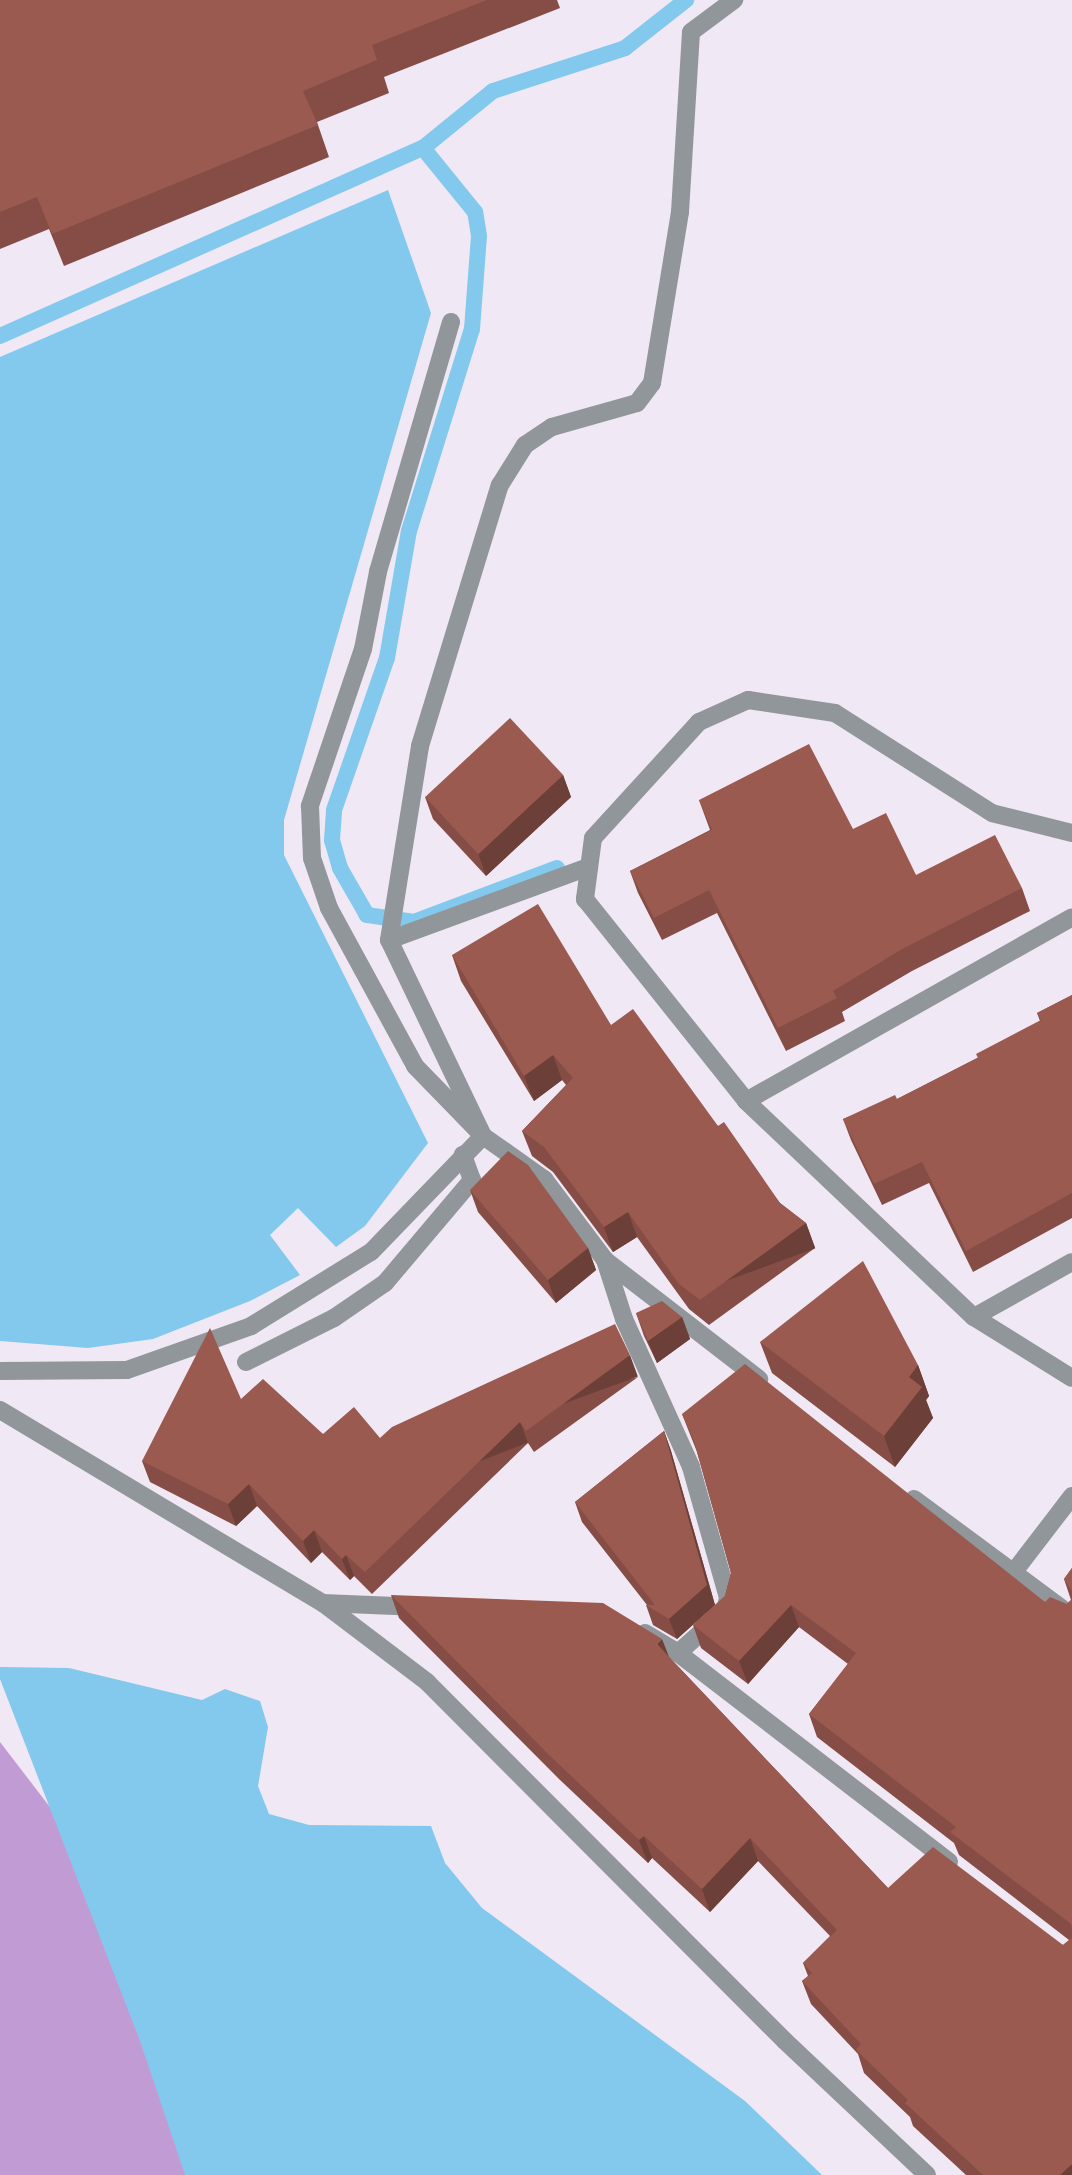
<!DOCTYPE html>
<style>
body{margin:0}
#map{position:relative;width:1072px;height:2175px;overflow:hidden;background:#f0e8f4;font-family:Jost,sans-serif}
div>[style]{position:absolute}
.forest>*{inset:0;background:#c19cd4}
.water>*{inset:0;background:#82c9ed}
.stream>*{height:16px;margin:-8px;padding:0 8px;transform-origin:8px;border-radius:8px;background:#82c9ed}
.lane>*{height:18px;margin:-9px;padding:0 9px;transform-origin:9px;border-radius:9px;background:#91969a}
.street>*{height:18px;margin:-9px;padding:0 9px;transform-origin:9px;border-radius:9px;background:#91969a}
.wall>*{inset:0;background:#854d45}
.shaded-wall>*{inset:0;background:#6c3f38;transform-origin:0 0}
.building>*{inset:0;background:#9b5a50;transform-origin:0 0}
span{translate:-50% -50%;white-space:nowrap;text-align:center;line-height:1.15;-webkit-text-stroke:6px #fff;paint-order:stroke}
</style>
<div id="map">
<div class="forest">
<div style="clip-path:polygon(0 1742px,214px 2021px,260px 2175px,0 2175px)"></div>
</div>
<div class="water">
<div style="clip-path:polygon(388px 190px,431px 313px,284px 820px,284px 855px,428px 1143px,365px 1226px,336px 1247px,298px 1208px,270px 1235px,300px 1275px,250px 1301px,153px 1339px,88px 1348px,0 1341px,0 357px)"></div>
<div style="clip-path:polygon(0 1667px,69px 1668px,202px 1700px,225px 1689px,260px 1701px,268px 1727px,258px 1786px,269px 1814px,309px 1825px,431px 1826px,445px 1863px,482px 1908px,745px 2101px,822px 2175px,185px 2175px,140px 2041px,0 1679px)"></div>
</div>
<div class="stream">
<div style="left:0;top:336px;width:463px;rotate:-24deg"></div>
<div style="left:557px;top:868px;width:153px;rotate:159.3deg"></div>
<div style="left:414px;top:922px;width:48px;rotate:-171.5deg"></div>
<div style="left:367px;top:915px;width:54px;rotate:-119.9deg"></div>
<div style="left:340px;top:868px;width:29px;rotate:-106deg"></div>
<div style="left:332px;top:840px;width:30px;rotate:-86deg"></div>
<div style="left:334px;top:810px;width:161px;rotate:-70.8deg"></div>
<div style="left:387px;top:658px;width:129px;rotate:-80.2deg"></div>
<div style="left:409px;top:531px;width:212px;rotate:-72.7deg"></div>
<div style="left:472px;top:329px;width:93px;rotate:-85.7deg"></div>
<div style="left:479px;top:236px;width:24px;rotate:-99deg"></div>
<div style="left:475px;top:212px;width:82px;rotate:-129.1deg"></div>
<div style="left:423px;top:148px;width:90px;rotate:-39.2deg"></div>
<div style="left:493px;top:91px;width:139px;rotate:-18deg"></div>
<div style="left:625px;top:48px;width:78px;rotate:-38.2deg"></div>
</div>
<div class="lane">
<div style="left:451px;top:322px;width:260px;rotate:106.3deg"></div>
<div style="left:378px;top:572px;width:78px;rotate:101deg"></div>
<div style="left:363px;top:649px;width:166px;rotate:108.7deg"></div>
<div style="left:310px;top:806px;width:52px;rotate:87.8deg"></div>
<div style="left:312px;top:858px;width:53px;rotate:71.2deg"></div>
<div style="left:329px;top:908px;width:180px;rotate:61.4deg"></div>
<div style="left:415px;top:1066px;width:98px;rotate:45.8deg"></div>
<div style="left:483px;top:1136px;width:75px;rotate:35.2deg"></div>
<div style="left:544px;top:1179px;width:101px;rotate:53deg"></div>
<div style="left:605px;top:1260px;width:195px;rotate:37.7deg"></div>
<div style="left:605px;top:1260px;width:62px;rotate:72.1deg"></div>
<div style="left:624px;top:1319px;width:162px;rotate:65.6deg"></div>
<div style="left:691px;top:1467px;width:136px;rotate:74.2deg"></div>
<div style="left:728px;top:1598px;width:13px;rotate:103deg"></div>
<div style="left:725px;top:1611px;width:63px;rotate:138.2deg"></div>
<div style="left:246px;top:1362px;width:98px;rotate:-26.6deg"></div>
<div style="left:334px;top:1318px;width:62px;rotate:-34.5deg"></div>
<div style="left:385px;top:1283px;width:135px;rotate:-49.8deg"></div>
<div style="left:472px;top:1180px;width:27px;rotate:-110deg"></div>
<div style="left:914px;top:1499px;width:197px;rotate:36.5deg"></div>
<div style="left:1013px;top:1573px;width:97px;rotate:-52.5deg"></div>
</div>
<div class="street">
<div style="left:1072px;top:833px;width:82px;rotate:-166deg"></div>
<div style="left:992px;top:813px;width:186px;rotate:-147.5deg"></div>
<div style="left:835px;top:713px;width:88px;rotate:-171.5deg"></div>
<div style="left:748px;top:700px;width:54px;rotate:155.8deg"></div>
<div style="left:699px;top:722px;width:157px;rotate:132.4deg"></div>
<div style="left:593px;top:838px;width:62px;rotate:97.5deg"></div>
<div style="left:585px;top:899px;width:258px;rotate:51.4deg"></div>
<div style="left:746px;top:1101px;width:314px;rotate:43.5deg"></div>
<div style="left:974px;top:1317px;width:115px;rotate:31.9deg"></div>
<div style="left:389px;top:940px;width:213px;rotate:-20.1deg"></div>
<div style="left:746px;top:1101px;width:374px;rotate:-29.4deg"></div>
<div style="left:974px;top:1317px;width:112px;rotate:-29.3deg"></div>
<div style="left:0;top:1371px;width:127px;rotate:-0.5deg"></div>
<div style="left:127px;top:1370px;width:132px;rotate:-19.5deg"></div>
<div style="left:251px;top:1326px;width:141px;rotate:-31.7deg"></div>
<div style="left:371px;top:1252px;width:161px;rotate:-46deg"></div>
<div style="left:483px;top:1136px;width:217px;rotate:-115.6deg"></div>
<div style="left:389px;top:940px;width:196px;rotate:-80.9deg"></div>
<div style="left:420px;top:746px;width:273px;rotate:-73deg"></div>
<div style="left:500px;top:485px;width:47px;rotate:-58deg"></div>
<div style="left:525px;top:445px;width:32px;rotate:-34deg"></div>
<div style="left:552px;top:427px;width:88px;rotate:-15.8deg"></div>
<div style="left:637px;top:403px;width:25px;rotate:-53deg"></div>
<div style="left:652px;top:383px;width:173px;rotate:-80.7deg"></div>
<div style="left:680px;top:212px;width:180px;rotate:-86.5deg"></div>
<div style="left:691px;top:32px;width:54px;rotate:-36.7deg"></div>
<div style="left:0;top:1410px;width:376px;rotate:30.9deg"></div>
<div style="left:323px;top:1603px;width:131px;rotate:37.2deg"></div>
<div style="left:427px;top:1682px;width:507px;rotate:45.08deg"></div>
<div style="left:785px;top:2041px;width:195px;rotate:43.3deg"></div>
<div style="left:323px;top:1603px;width:96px;rotate:2.4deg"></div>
<div style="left:645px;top:1633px;width:39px;rotate:31deg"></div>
<div style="left:678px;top:1653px;width:342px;rotate:37.6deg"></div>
</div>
<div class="wall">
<div style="clip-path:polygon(0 0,557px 0,560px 8px,384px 77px,389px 93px,317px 122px,329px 157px,64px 266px,49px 229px,0 249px)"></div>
<div style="clip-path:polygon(563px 775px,571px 797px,486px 876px,433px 819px,425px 797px)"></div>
<div style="clip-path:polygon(699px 800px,853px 829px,916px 875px,1022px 888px,1030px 911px,912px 971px,842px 1012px,845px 1021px,786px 1051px,717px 913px,662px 940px,638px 893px,630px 871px,710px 830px)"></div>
<div style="clip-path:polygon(452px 955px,611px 1025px,718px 1126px,780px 1203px,806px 1223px,815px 1248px,709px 1325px,689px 1309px,637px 1237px,613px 1252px,553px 1172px,532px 1156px,522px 1131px,566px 1085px,562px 1080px,534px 1101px,461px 981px)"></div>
<div style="clip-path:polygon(1072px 995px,1072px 1218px,973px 1272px,929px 1183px,882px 1205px,851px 1140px,843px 1119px,897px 1099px,977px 1058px,1040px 1021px,1037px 1013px)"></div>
<div style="clip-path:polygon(470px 1190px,588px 1248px,596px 1270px,556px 1303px,478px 1212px)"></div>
<div style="clip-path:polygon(636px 1313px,682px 1317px,690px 1339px,657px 1363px,644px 1336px)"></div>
<div style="clip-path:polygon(760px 1342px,918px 1365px,929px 1396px,926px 1400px,933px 1418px,895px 1467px,772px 1373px)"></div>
<div style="clip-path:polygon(638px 1377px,534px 1452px,528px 1443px,372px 1594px,354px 1576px,350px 1580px,322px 1552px,311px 1563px,257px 1506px,236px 1526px,150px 1482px,142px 1461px,241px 1399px,323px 1434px,380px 1438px)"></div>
<div style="clip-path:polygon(682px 1414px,1045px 1602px,1067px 1604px,1071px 1600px,1064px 1579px,1072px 1568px,1072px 2175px,966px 2175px,913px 2126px,910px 2117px,864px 2073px,858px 2054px,811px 2004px,802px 1981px,808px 1976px,803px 1963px,830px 1936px,758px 1861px,710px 1912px,652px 1858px,648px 1863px,559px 1779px,399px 1618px,391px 1595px,668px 1656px,888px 1888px,1063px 1945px,1069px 1940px,959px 1855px,954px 1843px,817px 1737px,809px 1714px,848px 1664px,799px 1627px,748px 1684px,701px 1648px,693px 1625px,725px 1596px,731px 1573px,697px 1452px)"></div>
<div style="clip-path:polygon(664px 1431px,671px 1451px,715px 1605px,677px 1639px,653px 1625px,646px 1605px,647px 1605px,582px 1522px,575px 1502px)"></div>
</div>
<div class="shaded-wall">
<div style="clip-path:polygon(563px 775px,571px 797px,486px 876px,478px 853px)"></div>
<div style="clip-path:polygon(553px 1055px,562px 1080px,534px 1101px,524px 1076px)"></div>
<div style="clip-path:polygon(628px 1212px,637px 1237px,613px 1252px,604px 1227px)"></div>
<div style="left:806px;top:1223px;width:27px;height:131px;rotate:70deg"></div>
<div style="clip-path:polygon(588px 1248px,596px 1270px,556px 1303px,548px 1280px)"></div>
<div style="clip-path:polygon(682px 1317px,690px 1339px,657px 1363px,648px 1341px)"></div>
<div style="left:630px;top:1355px;width:23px;height:129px;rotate:70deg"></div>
<div style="clip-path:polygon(918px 1365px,929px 1396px,926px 1400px,933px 1418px,895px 1467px,884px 1436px,909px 1377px)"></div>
<div style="left:520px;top:1422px;width:22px;height:216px;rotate:69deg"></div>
<div style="clip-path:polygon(664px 1431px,671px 1451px,715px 1605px,677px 1639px,669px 1619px)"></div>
<div style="clip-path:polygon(249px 1484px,257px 1506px,236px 1526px,228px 1504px)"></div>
<div style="clip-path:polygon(314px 1530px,322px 1552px,311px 1563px,303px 1541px)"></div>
<div style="clip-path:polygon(346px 1555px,354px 1576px,350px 1580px,342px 1559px)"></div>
<div style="clip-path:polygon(791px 1605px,799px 1627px,748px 1684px,739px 1661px)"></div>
<div style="clip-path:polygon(662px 1639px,671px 1662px,657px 1644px)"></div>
<div style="clip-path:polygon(644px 1836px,652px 1858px,648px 1863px,639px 1840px)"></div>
<div style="clip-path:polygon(750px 1838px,758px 1861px,710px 1912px,702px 1889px)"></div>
<div style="clip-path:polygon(1072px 2164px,1072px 2175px,1060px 2175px)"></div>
</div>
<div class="building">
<div style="clip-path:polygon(0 0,487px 0,372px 45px,377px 60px,303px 91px,318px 125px,52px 234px,37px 197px,0 212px)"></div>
<div style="left:510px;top:718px;width:78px;height:116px;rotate:47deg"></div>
<div style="clip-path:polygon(809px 744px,853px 829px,886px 813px,916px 875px,995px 835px,1022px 888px,904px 948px,833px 991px,837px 998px,778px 1028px,709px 890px,654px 918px,630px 871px,712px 830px,699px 800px)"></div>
<div style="clip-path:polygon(538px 904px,611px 1025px,633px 1009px,718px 1126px,724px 1122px,780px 1203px,806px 1223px,700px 1300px,679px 1284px,628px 1212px,604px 1227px,544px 1147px,522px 1131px,573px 1078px,553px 1055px,524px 1076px,452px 955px)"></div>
<div style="clip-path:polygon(1072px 995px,1072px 1193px,966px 1251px,922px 1162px,874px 1184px,843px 1119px,895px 1095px,897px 1099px,978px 1058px,976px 1054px,1041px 1020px,1037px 1013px)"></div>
<div style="clip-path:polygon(508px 1151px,528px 1165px,588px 1248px,548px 1280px,470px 1190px)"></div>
<div style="clip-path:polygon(863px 1261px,918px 1365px,909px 1377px,922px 1387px,884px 1436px,760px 1342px)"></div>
<div style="clip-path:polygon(662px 1301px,682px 1317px,648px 1341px,636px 1313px)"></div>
<div style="clip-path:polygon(615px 1324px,630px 1355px,526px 1431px,520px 1422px,365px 1572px,346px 1555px,342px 1559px,314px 1530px,303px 1541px,249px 1484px,228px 1504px,142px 1461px,210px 1328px,241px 1399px,263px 1379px,323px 1434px,354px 1407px,380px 1438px,392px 1427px)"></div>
<div style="clip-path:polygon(745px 1364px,1045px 1602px,1050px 1597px,1067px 1604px,1072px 1599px,1072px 1928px,1071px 1924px,950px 1832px,956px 1827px,809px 1714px,856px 1653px,791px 1605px,739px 1661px,693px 1625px,725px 1596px,731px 1573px,694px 1441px,682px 1414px)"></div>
<div style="clip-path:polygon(664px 1431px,707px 1585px,669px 1619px,646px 1605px,655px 1605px,575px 1502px)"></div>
<div style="clip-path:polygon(1072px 1568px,1072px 1591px,1064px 1579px)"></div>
<div style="clip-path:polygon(391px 1595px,603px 1603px,662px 1639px,657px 1644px,888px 1888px,933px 1847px,1063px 1945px,1072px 1938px,1072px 2164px,1060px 2175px,983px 2175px,905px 2103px,908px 2100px,856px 2050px,861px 2044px,802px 1981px,812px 1973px,803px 1963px,837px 1930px,750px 1838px,702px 1889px,644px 1836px,639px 1840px,550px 1756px)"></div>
</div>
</div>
